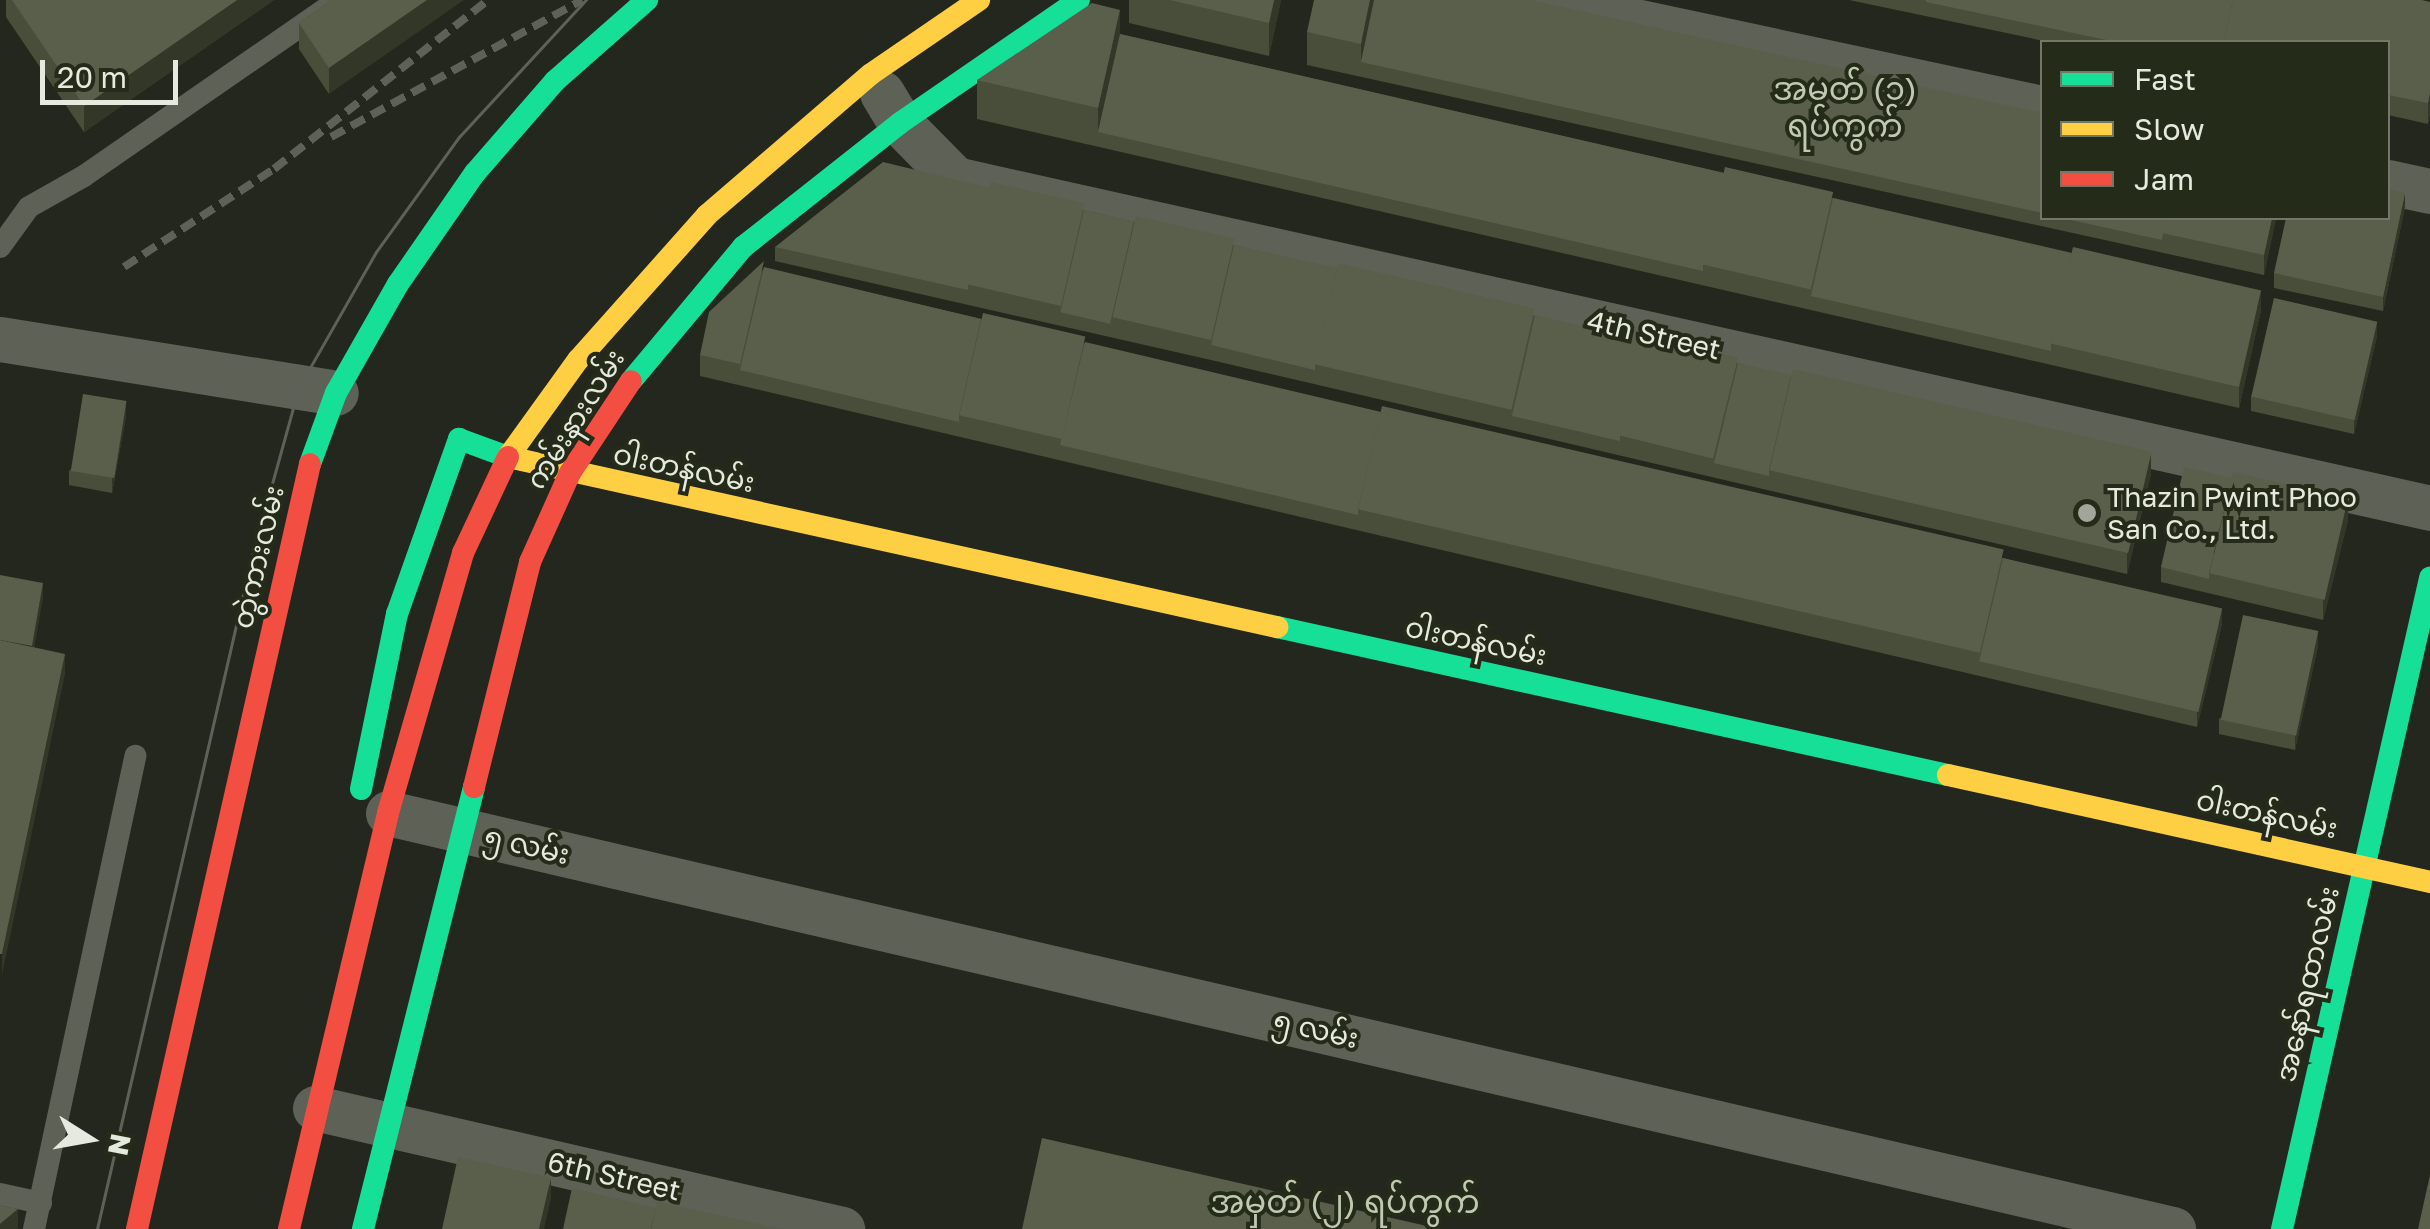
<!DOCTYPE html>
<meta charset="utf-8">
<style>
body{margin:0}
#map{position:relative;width:2430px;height:1229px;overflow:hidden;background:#24271d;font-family:"Golos Text","Noto Sans Myanmar",sans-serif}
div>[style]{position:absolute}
.lane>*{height:22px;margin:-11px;padding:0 11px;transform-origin:11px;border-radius:11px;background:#5d6156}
.street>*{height:45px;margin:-22.5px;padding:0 22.5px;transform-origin:22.5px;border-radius:22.5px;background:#5d6156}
.fast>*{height:22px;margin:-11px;padding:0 11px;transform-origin:11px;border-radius:11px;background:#16e098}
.slow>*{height:22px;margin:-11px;padding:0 11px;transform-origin:11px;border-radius:11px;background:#ffcf43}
.jam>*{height:22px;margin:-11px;padding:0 11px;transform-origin:11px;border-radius:11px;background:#f24e42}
.tram>*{height:2.5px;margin:-1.25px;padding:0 1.25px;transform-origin:1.25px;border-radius:1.25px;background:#5d6158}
.rail>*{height:8px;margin-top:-4px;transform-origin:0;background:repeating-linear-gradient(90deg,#5d6158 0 15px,transparent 0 23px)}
.wall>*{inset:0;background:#494e3a}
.shaded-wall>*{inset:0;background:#333727}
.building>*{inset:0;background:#5a5f4c;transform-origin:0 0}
.dots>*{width:28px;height:28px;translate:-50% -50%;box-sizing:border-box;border:5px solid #252b19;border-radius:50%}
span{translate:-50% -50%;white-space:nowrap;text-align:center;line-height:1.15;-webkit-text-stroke:8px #252b19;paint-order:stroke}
.street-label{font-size:28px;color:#e5eade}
.poi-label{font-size:28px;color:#e5eade}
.left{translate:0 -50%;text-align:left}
.quarter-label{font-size:32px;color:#bfc8b1}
.legend{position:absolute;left:2040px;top:40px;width:350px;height:180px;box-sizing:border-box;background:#252b19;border:2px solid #727768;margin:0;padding:12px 18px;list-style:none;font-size:30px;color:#e5eade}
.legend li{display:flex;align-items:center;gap:20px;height:50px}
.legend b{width:50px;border:2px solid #727768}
.north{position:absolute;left:40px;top:1089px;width:100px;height:100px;-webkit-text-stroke:8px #252b19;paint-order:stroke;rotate:101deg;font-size:28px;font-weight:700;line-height:40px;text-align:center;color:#e5eade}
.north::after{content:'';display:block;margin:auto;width:35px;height:45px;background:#e5eade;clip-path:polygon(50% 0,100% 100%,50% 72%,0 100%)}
.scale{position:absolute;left:40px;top:60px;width:138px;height:45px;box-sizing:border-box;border:5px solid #e5eade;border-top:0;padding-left:12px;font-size:30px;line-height:35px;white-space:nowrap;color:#e5eade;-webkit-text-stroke:8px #252b19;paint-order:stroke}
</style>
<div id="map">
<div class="lane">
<div style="left:0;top:247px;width:49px;rotate:-54.1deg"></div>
<div style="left:29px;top:207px;width:63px;rotate:-29.4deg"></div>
<div style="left:84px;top:176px;width:309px;rotate:-34.7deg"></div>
<div style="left:0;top:1194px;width:42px;rotate:12.4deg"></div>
<div style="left:34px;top:1229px;width:484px;rotate:-77.9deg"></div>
</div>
<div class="street">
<div style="left:1537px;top:0;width:516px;rotate:12.07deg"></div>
<div style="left:882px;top:93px;width:35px;rotate:59deg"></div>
<div style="left:900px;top:123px;width:78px;rotate:45.5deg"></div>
<div style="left:955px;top:179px;width:1511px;rotate:12.57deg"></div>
<div style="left:2388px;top:182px;width:43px;rotate:12.1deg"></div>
<div style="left:0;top:339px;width:340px;rotate:9.1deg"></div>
<div style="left:388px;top:813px;width:1833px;rotate:13.12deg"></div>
<div style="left:315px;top:1108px;width:541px;rotate:12.93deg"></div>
</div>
<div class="fast">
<div style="left:631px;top:381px;width:175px;rotate:-50.1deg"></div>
<div style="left:743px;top:247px;width:200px;rotate:-38.3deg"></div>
<div style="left:900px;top:123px;width:217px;rotate:-34.5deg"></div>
<div style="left:310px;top:464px;width:76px;rotate:-69.9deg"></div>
<div style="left:336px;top:393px;width:125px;rotate:-60.4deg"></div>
<div style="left:398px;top:284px;width:135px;rotate:-55.3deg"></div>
<div style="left:475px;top:173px;width:122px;rotate:-49deg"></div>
<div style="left:555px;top:81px;width:123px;rotate:-41.4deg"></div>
<div style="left:1277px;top:627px;width:687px;rotate:12.44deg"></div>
<div style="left:361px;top:789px;width:179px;rotate:-78.4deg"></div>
<div style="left:397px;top:614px;width:186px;rotate:-70.5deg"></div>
<div style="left:459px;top:439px;width:52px;rotate:20.2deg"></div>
<div style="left:363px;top:1229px;width:456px;rotate:-75.9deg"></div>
<div style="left:2282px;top:1229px;width:668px;rotate:-77.19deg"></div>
</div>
<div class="slow">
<div style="left:508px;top:457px;width:788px;rotate:12.47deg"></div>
<div style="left:508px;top:457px;width:120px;rotate:-54.2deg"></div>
<div style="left:578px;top:360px;width:194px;rotate:-48.3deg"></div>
<div style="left:707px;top:215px;width:216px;rotate:-40.7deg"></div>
<div style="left:871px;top:74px;width:131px;rotate:-34.4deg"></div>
<div style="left:1948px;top:775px;width:494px;rotate:12.5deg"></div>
</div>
<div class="jam">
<div style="left:474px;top:787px;width:232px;rotate:-76deg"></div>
<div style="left:530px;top:562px;width:98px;rotate:-65.8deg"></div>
<div style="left:570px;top:473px;width:110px;rotate:-56.5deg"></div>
<div style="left:137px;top:1229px;width:784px;rotate:-77.26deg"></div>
<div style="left:289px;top:1229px;width:428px;rotate:-76.6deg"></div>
<div style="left:388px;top:813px;width:271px;rotate:-73.9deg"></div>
<div style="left:463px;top:553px;width:106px;rotate:-64.9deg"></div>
</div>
<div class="tram">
<div style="left:97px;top:1229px;width:691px;rotate:-77.03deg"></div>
<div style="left:252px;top:556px;width:175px;rotate:-74.5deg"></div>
<div style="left:299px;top:387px;width:155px;rotate:-60.3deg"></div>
<div style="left:376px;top:252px;width:142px;rotate:-54.2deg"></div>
<div style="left:459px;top:137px;width:187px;rotate:-47.2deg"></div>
</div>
<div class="rail">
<div style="left:331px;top:137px;width:286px;rotate:-28.6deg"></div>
<div style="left:124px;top:267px;width:179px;rotate:-33.2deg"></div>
<div style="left:274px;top:169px;width:273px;rotate:-38.3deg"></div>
</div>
<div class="wall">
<div style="clip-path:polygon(6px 0,274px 0,84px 132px,6px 17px)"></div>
<div style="clip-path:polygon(332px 0,329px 94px,299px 49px,299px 23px)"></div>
<div style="clip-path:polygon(1129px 0,1281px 0,1269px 56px,1129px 23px)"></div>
<div style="clip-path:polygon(1849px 0,2421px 0,2430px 2px,2430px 112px,2428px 124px,2388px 115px,2388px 42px,2049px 42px)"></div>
<div style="clip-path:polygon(1307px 32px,2042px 113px,2042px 218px,2276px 218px,2264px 275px,1307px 65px)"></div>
<div style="clip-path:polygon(1120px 34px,1833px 198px,2261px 310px,2239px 408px,977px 119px,977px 80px)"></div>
<div style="clip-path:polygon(2405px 207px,2383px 311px,2274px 288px,2274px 273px)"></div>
<div style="clip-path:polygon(1084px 210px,1738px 363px,2151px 474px,2127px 574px,1211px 360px,775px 261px,775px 247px)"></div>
<div style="clip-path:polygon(764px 268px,2003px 558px,2222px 624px,2197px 727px,700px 376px,700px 355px)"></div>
<div style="clip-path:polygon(2377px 336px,2354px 434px,2251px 411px,2251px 396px)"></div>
<div style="clip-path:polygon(126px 416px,112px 493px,69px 485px,69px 471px)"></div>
<div style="clip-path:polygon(2348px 520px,2323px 620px,2161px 582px,2161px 567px)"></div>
<div style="clip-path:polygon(2318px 646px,2295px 750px,2219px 734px,2219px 719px)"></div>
</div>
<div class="shaded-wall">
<div style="clip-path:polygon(237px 0,274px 0,84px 132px,84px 106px)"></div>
<div style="clip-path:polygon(427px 0,464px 0,329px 94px,329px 68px)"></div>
<div style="clip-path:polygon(1274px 0,1281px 0,1269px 56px,1269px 23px)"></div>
<div style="clip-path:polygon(1370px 0,1377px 0,1361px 62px,1361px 77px,1361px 44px)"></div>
<div style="clip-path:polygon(1120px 10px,1120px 48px,1098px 132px,1098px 108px)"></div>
<div style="clip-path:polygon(2430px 92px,2430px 112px,2428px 124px,2428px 103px)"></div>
<div style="clip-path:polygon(2405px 193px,2405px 207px,2383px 311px,2383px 297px)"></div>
<div style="clip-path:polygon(2272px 218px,2276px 218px,2264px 275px,2264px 255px)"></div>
<div style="clip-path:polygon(2261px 290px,2261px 310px,2239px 408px,2239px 388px)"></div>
<div style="clip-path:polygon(2377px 322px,2377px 336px,2354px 434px,2354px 420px)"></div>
<div style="clip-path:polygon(126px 401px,126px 416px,112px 493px,112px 478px)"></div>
<div style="clip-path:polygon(2151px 453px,2151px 474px,2127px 574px,2127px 554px)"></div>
<div style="clip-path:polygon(2348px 499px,2348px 520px,2323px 620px,2323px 599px)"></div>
<div style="clip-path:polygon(43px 583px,43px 598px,32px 660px,32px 646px)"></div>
<div style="clip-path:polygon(2222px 610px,2222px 624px,2197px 727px,2197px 712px)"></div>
<div style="clip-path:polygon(2318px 631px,2318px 646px,2295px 750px,2295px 736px)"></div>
<div style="clip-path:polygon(65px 654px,65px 674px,2px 975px,2px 954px)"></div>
<div style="clip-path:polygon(551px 1178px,551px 1199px,544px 1229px,539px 1229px)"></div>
<div style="clip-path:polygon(18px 1209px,18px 1229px,0 1229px,0 1224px)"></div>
</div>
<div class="building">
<div style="clip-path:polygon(12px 0,237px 0,84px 106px)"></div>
<div style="clip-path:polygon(332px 0,427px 0,329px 68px,299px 23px)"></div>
<div style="clip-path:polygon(1170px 0,1274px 0,1269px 23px)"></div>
<div style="clip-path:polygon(1314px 0,1370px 0,1361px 44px,1307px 32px)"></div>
<div style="clip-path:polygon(1374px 0,1531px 0,2042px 113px,2042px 213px,1361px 62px)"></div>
<div style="clip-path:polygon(1926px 0,2233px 0,2224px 42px,2116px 42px,1926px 2px)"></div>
<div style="clip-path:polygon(2233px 0,2421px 0,2430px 2px,2430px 92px,2428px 103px,2388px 95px,2388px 42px,2224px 42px)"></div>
<div style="clip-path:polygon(1092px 3px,1120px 10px,1098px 108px,977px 80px)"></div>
<div style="clip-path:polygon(1120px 34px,1724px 173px,1703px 265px,1703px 271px,1098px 132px)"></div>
<div style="clip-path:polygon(883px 162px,990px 188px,968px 284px,968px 290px,775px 247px)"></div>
<div style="left:1725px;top:167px;width:111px;height:100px;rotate:13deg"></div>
<div style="left:991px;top:182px;width:96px;height:105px;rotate:13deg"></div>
<div style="clip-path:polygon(2388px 189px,2405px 193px,2383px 297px,2274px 273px,2286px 218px,2388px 218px)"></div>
<div style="clip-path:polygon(1833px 198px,2072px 253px,2051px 344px,2051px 351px,1811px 296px)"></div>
<div style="left:1084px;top:210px;width:51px;height:105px;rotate:13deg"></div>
<div style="left:1136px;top:216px;width:101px;height:104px;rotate:13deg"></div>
<div style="clip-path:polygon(2062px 218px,2165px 218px,2162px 240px)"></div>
<div style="clip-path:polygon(2165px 218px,2272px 218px,2264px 255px,2162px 233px)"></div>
<div style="clip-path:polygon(1234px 245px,1337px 268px,1315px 364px,1315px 370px,1211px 345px)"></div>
<div style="left:2073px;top:247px;width:193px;height:99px;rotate:13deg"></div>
<div style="clip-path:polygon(764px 261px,740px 364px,700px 355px,709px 312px)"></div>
<div style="left:1338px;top:263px;width:202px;height:104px;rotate:13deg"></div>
<div style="clip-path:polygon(764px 267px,981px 319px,959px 415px,959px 422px,740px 370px)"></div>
<div style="left:2274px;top:298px;width:106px;height:101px;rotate:13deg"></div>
<div style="left:983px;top:313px;width:105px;height:105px;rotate:13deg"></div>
<div style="clip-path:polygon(1535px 315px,1642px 340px,1620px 435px,1620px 441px,1512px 416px)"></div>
<div style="left:1643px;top:334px;width:98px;height:104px;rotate:14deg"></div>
<div style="clip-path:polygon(1085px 342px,1381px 412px,1358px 509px,1358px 515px,1060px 445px)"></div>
<div style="clip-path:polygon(1738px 363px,1791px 375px,1769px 470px,1769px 476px,1714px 463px)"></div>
<div style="left:1793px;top:369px;width:368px;height:104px;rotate:13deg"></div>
<div style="left:83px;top:394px;width:44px;height:78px;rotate:9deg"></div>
<div style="left:1382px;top:406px;width:638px;height:106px;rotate:13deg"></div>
<div style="clip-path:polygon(2184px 467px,2232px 478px,2209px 573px,2209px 579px,2161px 567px)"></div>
<div style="left:2233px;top:472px;width:118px;height:104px;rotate:13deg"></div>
<div style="left:2003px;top:558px;width:225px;height:106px;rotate:13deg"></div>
<div style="clip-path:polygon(0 575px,43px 583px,32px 646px,0 640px)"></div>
<div style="left:2243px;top:615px;width:77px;height:107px;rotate:12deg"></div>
<div style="clip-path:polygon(0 640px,65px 654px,2px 954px,0 954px)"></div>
<div style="clip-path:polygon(1042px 1138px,1440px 1229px,1022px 1229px)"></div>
<div style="clip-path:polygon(458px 1157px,551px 1178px,539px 1229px,442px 1229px)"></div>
<div style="clip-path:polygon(2430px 1175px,2430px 1229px,2418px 1229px)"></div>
<div style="clip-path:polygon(572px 1188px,656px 1208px,651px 1229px,563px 1229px)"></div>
<div style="clip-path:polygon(657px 1202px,784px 1229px,651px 1229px)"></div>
<div style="clip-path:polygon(0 1205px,18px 1209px,0 1224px)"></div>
</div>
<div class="dots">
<div style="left:2087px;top:513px;background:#a1a69a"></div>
</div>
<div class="street-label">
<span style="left:1654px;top:335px;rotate:13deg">4th Street</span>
<span style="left:575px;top:419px;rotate:-58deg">ကမ်းနားလမ်း</span>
<span style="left:684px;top:468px;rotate:12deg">ဝါးတန်လမ်း</span>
<span style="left:258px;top:557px;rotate:-77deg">တွဲကားလမ်း</span>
<span style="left:1476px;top:641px;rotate:12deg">ဝါးတန်လမ်း</span>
<span style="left:2267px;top:814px;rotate:12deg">ဝါးတန်လမ်း</span>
<span style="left:527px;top:845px;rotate:13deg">၅ လမ်း</span>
<span style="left:2307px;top:984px;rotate:-77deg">အနော်ရထာလမ်း</span>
<span style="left:1316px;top:1029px;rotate:13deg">၅ လမ်း</span>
<span style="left:614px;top:1176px;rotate:13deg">6th Street</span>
</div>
<div class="poi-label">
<span class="left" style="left:2107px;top:513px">Thazin Pwint Phoo<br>San Co., Ltd.</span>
</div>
<div class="quarter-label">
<span style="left:1845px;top:107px">အမှတ် (၁)<br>ရပ်ကွက်</span>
<span style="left:1345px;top:1201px">အမှတ် (၂) ရပ်ကွက်</span>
</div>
<ul class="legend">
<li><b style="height:12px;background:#16e098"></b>Fast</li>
<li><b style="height:12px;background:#ffcf43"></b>Slow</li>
<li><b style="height:12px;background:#f24e42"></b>Jam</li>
</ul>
<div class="north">N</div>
<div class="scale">20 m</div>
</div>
